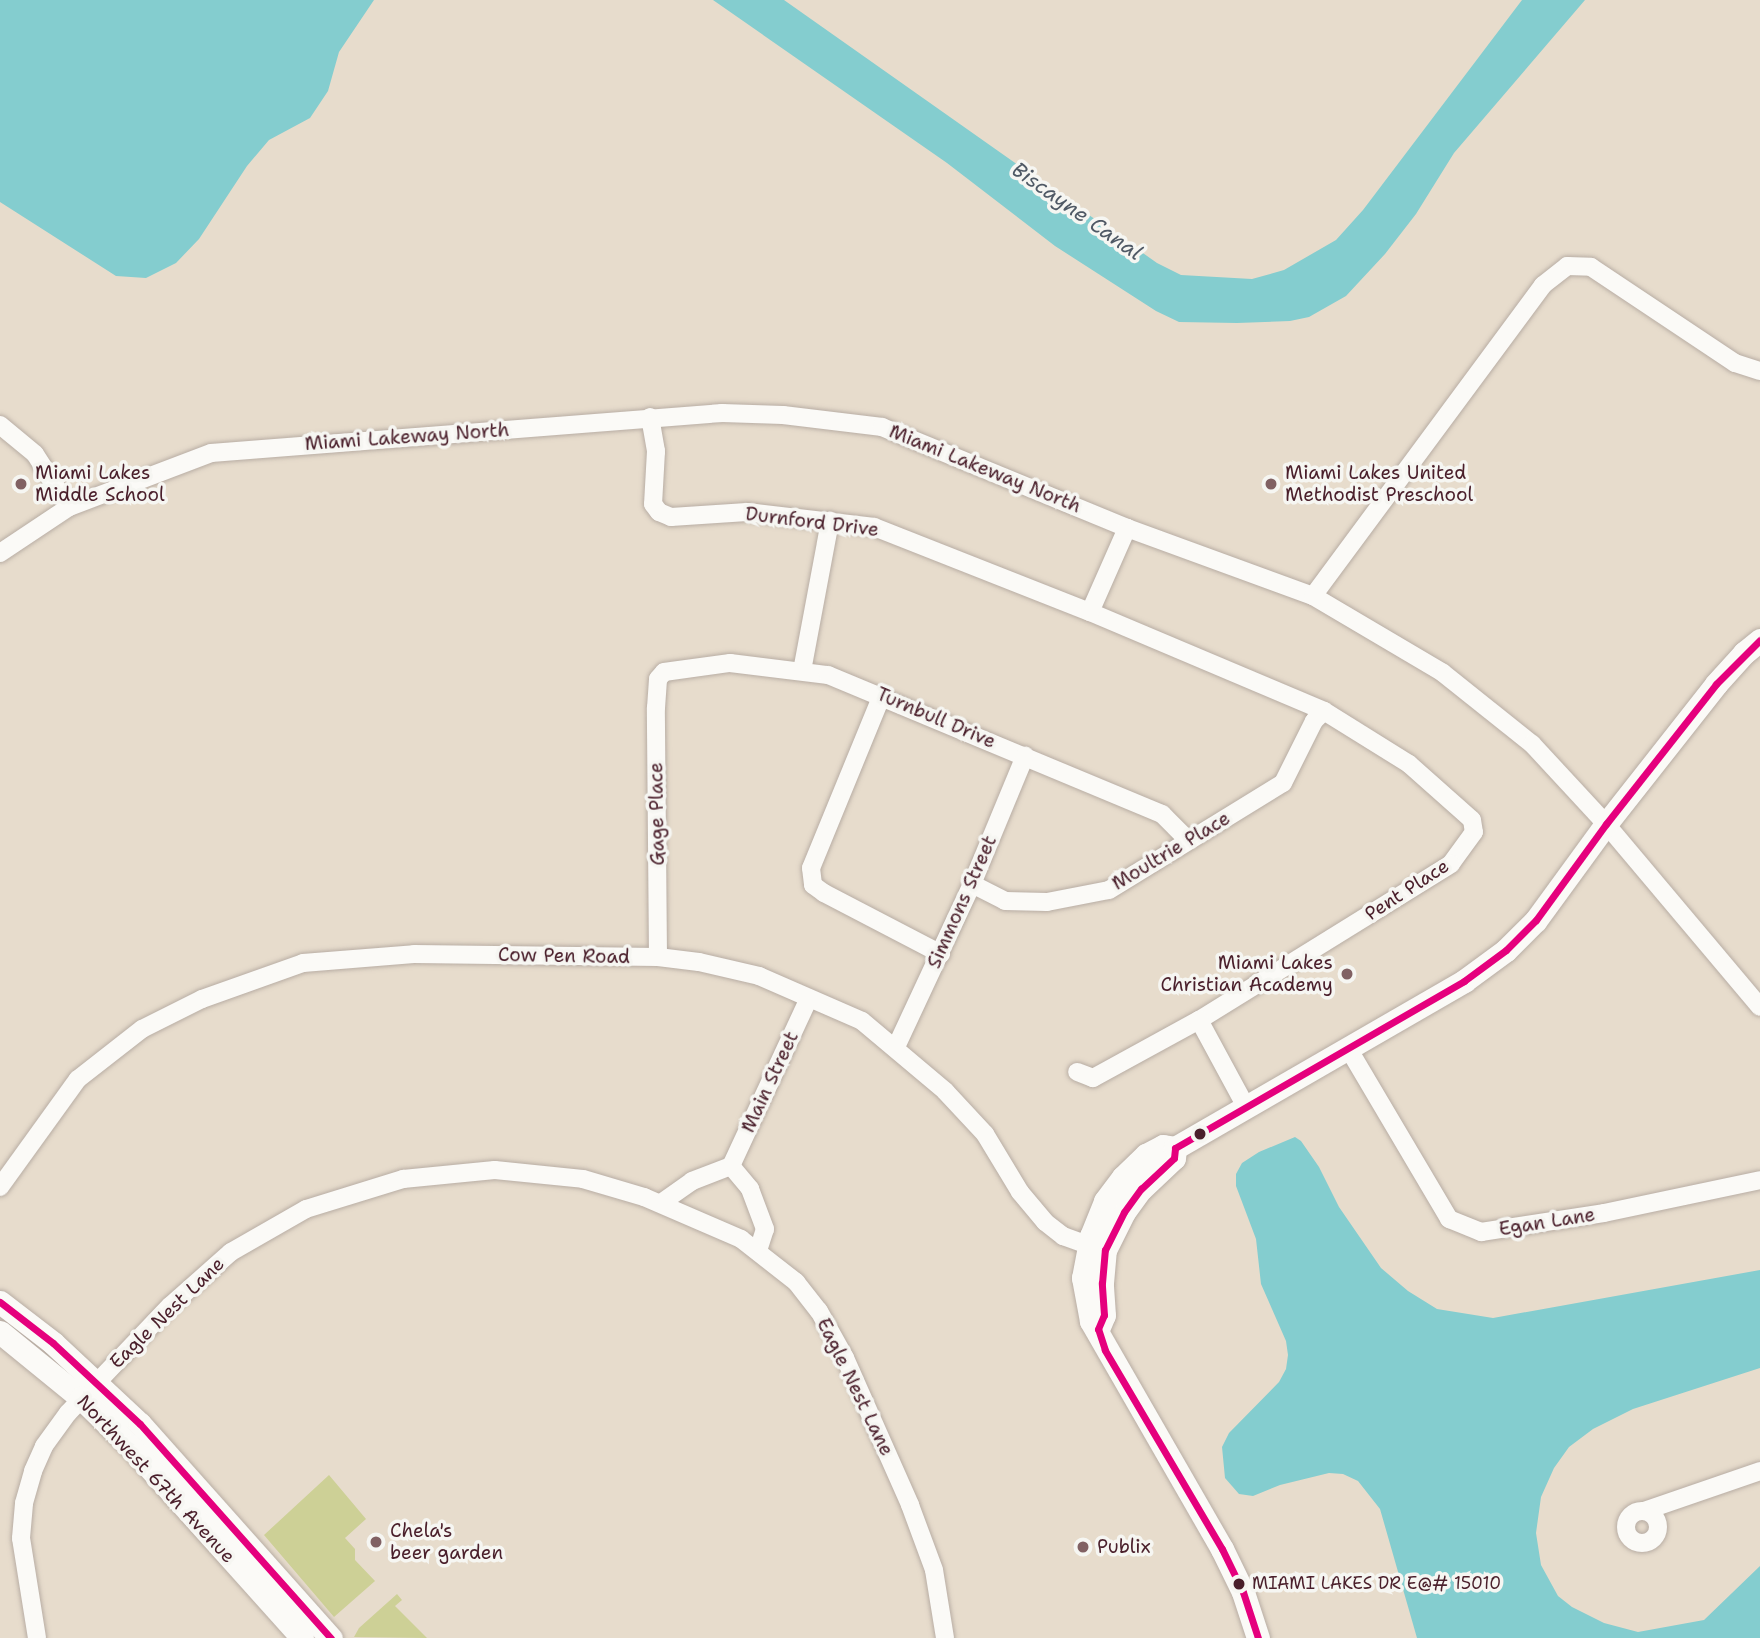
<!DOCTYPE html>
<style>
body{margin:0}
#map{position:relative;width:1760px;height:1638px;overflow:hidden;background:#e7dccc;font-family:"Shantell Sans",sans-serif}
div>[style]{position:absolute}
.green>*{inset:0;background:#cdd096}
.water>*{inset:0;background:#84cdcf}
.roads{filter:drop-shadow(0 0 2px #b8ada4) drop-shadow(0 0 2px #b8ada4)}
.minor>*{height:18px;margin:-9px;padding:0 9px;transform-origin:9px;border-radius:9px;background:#fbfaf7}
.minor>.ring{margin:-9px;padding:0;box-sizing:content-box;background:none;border:18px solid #fbfaf7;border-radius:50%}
.major>*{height:23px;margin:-11.5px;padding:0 11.5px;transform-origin:11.5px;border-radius:11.5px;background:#fbfaf7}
.bus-1>*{height:7px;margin:-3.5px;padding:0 3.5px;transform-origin:3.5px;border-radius:3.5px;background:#e5007d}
.dots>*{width:19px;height:19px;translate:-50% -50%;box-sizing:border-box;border:4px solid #f6f6f2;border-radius:50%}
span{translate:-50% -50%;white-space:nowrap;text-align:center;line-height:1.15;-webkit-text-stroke:7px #f6f6f2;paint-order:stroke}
.bus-label{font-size:17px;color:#4a1f2b}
.left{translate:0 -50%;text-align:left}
.street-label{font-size:19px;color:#4a1f2b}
.poi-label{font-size:19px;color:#4a1f2b}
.right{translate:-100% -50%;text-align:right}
.water-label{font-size:21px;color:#4f5965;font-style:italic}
</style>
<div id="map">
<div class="green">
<div style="clip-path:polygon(329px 1475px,366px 1519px,345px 1538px,355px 1549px,355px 1560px,375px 1581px,334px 1617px,264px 1535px)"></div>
<div style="clip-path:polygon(397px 1594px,402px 1600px,395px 1606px,427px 1638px,354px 1637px,359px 1628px)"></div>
</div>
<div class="water">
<div style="clip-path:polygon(0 0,374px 0,339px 52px,328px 91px,310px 118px,269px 140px,247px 166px,199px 239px,176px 263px,146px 278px,116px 276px,0 202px)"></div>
<div style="clip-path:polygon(713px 0,784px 0,1157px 263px,1181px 275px,1252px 279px,1284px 270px,1336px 240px,1363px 210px,1522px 0,1585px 0,1454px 153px,1416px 214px,1385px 254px,1346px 296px,1309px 317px,1290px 321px,1237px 323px,1179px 322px,1156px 311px,1055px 246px,947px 163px)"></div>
<div style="clip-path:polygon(1295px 1137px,1301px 1141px,1319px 1167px,1339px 1207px,1381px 1268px,1408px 1291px,1437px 1309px,1493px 1318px,1760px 1270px,1760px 1368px,1633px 1409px,1593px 1429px,1569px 1447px,1554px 1468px,1541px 1497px,1536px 1533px,1541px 1565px,1558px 1596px,1572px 1607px,1604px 1623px,1638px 1632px,1704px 1620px,1760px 1566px,1760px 1638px,1417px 1638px,1380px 1509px,1358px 1481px,1343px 1474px,1329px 1473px,1280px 1485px,1253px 1496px,1239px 1494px,1225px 1478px,1222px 1447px,1229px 1433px,1279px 1382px,1286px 1369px,1288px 1355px,1286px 1341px,1261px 1284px,1256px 1239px,1236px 1186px,1236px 1174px,1242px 1163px,1259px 1152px)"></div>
</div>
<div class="roads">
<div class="minor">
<div style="left:650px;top:417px;width:35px;rotate:80deg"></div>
<div style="left:656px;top:451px;width:53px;rotate:93.2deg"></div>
<div style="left:653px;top:504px;width:10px;rotate:53deg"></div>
<div style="left:659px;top:512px;width:13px;rotate:23deg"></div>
<div style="left:671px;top:517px;width:76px;rotate:-3.8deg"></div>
<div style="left:747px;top:512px;width:128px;rotate:6.7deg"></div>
<div style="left:874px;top:527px;width:232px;rotate:21.5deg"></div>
<div style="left:1090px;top:612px;width:254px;rotate:22.9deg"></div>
<div style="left:1324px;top:711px;width:100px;rotate:31.9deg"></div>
<div style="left:1409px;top:764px;width:84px;rotate:41.6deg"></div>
<div style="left:1472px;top:820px;width:12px;rotate:81deg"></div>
<div style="left:1474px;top:832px;width:39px;rotate:126deg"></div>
<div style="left:1451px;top:864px;width:296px;rotate:148.2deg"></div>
<div style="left:1199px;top:1020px;width:121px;rotate:151.3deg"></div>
<div style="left:1093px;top:1078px;width:17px;rotate:-159deg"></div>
<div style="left:0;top:425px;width:45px;rotate:39.6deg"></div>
<div style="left:35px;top:454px;width:63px;rotate:57.3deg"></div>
<div style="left:0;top:553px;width:83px;rotate:-33.7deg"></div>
<div style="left:69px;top:507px;width:152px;rotate:-20.8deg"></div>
<div style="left:211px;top:453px;width:513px;rotate:-4.48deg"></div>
<div style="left:722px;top:413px;width:61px;rotate:1.9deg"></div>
<div style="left:783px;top:415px;width:100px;rotate:6.9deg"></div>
<div style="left:882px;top:427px;width:265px;rotate:22.4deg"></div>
<div style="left:1127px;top:528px;width:198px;rotate:20.1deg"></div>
<div style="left:1313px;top:596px;width:151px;rotate:30.6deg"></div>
<div style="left:1443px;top:673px;width:114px;rotate:38.6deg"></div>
<div style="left:1532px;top:744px;width:109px;rotate:47.2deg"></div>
<div style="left:1606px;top:824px;width:239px;rotate:49.9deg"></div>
<div style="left:1313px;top:596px;width:387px;rotate:-53.5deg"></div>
<div style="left:1543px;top:285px;width:31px;rotate:-38deg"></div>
<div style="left:1567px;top:266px;width:24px;rotate:2deg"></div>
<div style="left:1591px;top:267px;width:173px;rotate:33.7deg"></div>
<div style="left:1735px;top:363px;width:26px;rotate:18deg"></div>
<div style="left:1090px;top:612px;width:92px;rotate:-66.2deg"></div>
<div style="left:802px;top:671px;width:153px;rotate:-79.4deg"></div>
<div style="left:882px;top:695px;width:187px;rotate:112.3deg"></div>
<div style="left:811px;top:868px;width:17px;rotate:83deg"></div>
<div style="left:813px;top:885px;width:14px;rotate:36deg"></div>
<div style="left:824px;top:893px;width:132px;rotate:27.5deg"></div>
<div style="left:972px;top:884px;width:37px;rotate:27deg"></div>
<div style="left:1005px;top:901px;width:42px;rotate:1.4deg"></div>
<div style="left:1047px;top:902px;width:63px;rotate:-11deg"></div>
<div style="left:1109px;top:890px;width:204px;rotate:-31.6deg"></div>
<div style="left:1283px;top:783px;width:69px;rotate:-63.4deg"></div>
<div style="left:1314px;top:721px;width:14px;rotate:-45deg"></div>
<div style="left:658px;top:957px;width:249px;rotate:-90.5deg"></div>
<div style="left:656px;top:708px;width:29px;rotate:-86deg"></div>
<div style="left:658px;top:679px;width:9px;rotate:-49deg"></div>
<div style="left:664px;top:672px;width:67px;rotate:-7.8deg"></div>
<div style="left:730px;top:663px;width:99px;rotate:7deg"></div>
<div style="left:828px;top:675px;width:362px;rotate:22.6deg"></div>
<div style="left:1162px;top:814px;width:37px;rotate:45deg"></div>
<div style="left:1199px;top:1020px;width:99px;rotate:61.6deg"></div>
<div style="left:896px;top:1047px;width:180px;rotate:-65deg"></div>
<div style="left:972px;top:884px;width:139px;rotate:-67.5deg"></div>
<div style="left:1348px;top:1048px;width:199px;rotate:59.4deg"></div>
<div style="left:1449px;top:1219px;width:35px;rotate:22deg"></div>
<div style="left:1481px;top:1232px;width:124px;rotate:-8.8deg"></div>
<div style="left:1604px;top:1213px;width:159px;rotate:-11.9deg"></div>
<div style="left:731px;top:1166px;width:30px;rotate:50deg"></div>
<div style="left:750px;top:1189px;width:43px;rotate:69.4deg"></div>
<div style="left:765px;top:1229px;width:22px;rotate:108deg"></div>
<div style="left:0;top:1187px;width:133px;rotate:-54.2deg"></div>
<div style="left:78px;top:1079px;width:81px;rotate:-38deg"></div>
<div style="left:142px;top:1029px;width:67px;rotate:-26.6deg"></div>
<div style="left:202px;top:999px;width:107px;rotate:-19.6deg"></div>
<div style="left:303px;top:963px;width:111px;rotate:-4.6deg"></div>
<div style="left:414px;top:954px;width:244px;rotate:0.7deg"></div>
<div style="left:658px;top:957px;width:41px;rotate:7deg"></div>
<div style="left:699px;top:962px;width:62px;rotate:13.1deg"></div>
<div style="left:759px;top:976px;width:112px;rotate:23.6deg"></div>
<div style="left:862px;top:1021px;width:109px;rotate:40.1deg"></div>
<div style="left:945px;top:1091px;width:59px;rotate:47.1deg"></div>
<div style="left:985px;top:1134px;width:68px;rotate:58.9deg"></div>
<div style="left:1020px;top:1192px;width:39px;rotate:50deg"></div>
<div style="left:1045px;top:1222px;width:23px;rotate:38deg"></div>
<div style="left:1063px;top:1236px;width:37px;rotate:20deg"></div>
<div style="left:661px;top:1203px;width:38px;rotate:-35deg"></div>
<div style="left:692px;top:1181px;width:42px;rotate:-21deg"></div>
<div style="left:731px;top:1166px;width:185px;rotate:-65.1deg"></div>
<div class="ring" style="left:1626px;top:1511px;width:14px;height:14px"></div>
<div style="left:1644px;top:1511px;width:123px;rotate:-19deg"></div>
<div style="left:37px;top:1638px;width:101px;rotate:-99.1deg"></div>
<div style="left:21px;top:1538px;width:35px;rotate:-85deg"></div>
<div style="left:24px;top:1503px;width:33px;rotate:-74deg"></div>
<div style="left:33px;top:1471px;width:27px;rotate:-66deg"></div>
<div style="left:44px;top:1446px;width:41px;rotate:-54deg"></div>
<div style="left:68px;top:1413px;width:148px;rotate:-46.4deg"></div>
<div style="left:170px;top:1306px;width:81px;rotate:-41.5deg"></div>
<div style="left:231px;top:1252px;width:86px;rotate:-29.8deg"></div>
<div style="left:306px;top:1209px;width:102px;rotate:-17.2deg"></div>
<div style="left:403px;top:1179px;width:92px;rotate:-5.6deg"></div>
<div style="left:495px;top:1170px;width:88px;rotate:5.8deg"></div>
<div style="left:583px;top:1179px;width:64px;rotate:16.4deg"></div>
<div style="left:644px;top:1197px;width:106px;rotate:23.4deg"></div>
<div style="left:741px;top:1239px;width:70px;rotate:38deg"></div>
<div style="left:796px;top:1282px;width:37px;rotate:52deg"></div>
<div style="left:819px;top:1311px;width:54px;rotate:61deg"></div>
<div style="left:845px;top:1358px;width:161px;rotate:66.1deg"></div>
<div style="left:910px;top:1505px;width:69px;rotate:69.7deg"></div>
<div style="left:934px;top:1570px;width:69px;rotate:80.8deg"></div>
</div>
<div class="major">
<div style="left:0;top:1302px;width:67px;rotate:37.7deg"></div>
<div style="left:53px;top:1343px;width:119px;rotate:43deg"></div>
<div style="left:140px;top:1424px;width:287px;rotate:48.3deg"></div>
<div style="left:1098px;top:1329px;width:15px;rotate:-67deg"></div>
<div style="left:1104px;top:1315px;width:32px;rotate:-94deg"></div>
<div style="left:1102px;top:1283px;width:33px;rotate:-85deg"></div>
<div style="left:1105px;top:1250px;width:42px;rotate:-63.4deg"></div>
<div style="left:1124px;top:1212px;width:29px;rotate:-54deg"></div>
<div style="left:1141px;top:1189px;width:45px;rotate:-43.2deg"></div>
<div style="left:1174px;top:1158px;width:10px;rotate:-84deg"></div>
<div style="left:0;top:1332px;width:104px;rotate:39.2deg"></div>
<div style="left:81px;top:1398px;width:69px;rotate:44.4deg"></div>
<div style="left:130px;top:1446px;width:258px;rotate:48.1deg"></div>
<div style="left:1258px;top:1638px;width:48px;rotate:-108.1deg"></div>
<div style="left:1243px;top:1592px;width:48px;rotate:-116deg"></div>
<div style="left:1222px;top:1549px;width:263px;rotate:-119.9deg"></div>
<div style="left:1091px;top:1321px;width:44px;rotate:-100.5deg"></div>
<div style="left:1083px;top:1278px;width:43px;rotate:-79.2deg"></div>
<div style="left:1091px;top:1236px;width:38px;rotate:-68deg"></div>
<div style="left:1105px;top:1201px;width:30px;rotate:-53deg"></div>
<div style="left:1123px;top:1177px;width:32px;rotate:-44deg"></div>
<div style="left:1146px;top:1155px;width:19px;rotate:-28deg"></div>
<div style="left:1163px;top:1146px;width:12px;rotate:9deg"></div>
<div style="left:1175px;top:1148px;width:334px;rotate:-30deg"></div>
<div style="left:1464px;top:981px;width:52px;rotate:-36.4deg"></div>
<div style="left:1506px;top:950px;width:42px;rotate:-45deg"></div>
<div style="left:1536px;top:920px;width:119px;rotate:-53.9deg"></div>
<div style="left:1606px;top:824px;width:178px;rotate:-51.8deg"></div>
<div style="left:1716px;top:684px;width:42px;rotate:-47.9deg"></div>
<div style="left:1744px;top:653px;width:21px;rotate:-39deg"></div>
</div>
</div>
<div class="bus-1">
<div style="left:0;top:1302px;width:67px;rotate:37.7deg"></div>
<div style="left:53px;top:1343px;width:119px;rotate:43deg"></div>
<div style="left:140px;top:1424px;width:287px;rotate:48.3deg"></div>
<div style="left:1258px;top:1638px;width:48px;rotate:-108.1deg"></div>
<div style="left:1243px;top:1592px;width:48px;rotate:-116deg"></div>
<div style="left:1222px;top:1549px;width:231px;rotate:-120.5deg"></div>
<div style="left:1105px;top:1350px;width:22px;rotate:-108deg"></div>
<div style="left:1098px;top:1329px;width:15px;rotate:-67deg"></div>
<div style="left:1104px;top:1315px;width:32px;rotate:-94deg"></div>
<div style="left:1102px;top:1283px;width:33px;rotate:-85deg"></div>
<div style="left:1105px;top:1250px;width:42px;rotate:-63.4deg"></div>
<div style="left:1124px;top:1212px;width:29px;rotate:-54deg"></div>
<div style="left:1141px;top:1189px;width:45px;rotate:-43.2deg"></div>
<div style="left:1174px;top:1158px;width:10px;rotate:-84deg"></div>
<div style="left:1175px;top:1148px;width:334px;rotate:-30deg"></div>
<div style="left:1464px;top:981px;width:52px;rotate:-36.4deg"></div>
<div style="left:1506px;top:950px;width:42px;rotate:-45deg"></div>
<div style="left:1536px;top:920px;width:119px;rotate:-53.9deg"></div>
<div style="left:1606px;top:824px;width:178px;rotate:-51.8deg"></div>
<div style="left:1716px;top:684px;width:62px;rotate:-45deg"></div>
</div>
<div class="dots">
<div style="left:21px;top:484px;background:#816163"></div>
<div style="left:1271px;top:484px;background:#816163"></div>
<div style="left:1347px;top:974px;background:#816163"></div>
<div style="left:1200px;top:1134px;background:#4a1f2b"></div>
<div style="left:376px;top:1542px;background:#816163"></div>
<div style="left:1083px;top:1547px;background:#816163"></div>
<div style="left:1239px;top:1584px;background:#4a1f2b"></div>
</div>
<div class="bus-label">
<span class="left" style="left:1252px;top:1584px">MIAMI LAKES DR E@# 15010</span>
</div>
<div class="street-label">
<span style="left:407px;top:437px;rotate:-4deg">Miami Lakeway North</span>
<span style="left:985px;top:469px;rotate:22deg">Miami Lakeway North</span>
<span style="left:812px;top:522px;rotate:7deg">Durnford Drive</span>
<span style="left:936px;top:718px;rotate:23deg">Turnbull Drive</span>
<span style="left:657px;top:814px;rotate:-91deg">Gage Place</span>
<span style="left:1171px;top:851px;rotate:-31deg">Moultrie Place</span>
<span style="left:1407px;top:890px;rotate:-33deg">Pent Place</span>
<span style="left:962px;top:902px;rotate:-66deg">Simmons Street</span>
<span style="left:564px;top:956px;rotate:1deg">Cow Pen Road</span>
<span style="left:770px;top:1082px;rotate:-65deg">Main Street</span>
<span style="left:1547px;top:1222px;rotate:-9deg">Egan Lane</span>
<span style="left:167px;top:1313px;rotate:-44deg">Eagle Nest Lane</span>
<span style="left:855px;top:1387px;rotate:64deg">Eagle Nest Lane</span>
<span style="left:156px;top:1479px;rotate:47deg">Northwest 67th Avenue</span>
</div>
<div class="poi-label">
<span class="left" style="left:35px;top:484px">Miami Lakes<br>Middle School</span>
<span class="left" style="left:1285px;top:484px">Miami Lakes United<br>Methodist Preschool</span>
<span class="right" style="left:1333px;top:974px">Miami Lakes<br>Christian Academy</span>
<span class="left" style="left:390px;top:1542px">Chela's<br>beer garden</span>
<span class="left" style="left:1097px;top:1547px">Publix</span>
</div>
<div class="water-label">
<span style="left:1077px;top:211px;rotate:35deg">Biscayne Canal</span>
</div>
</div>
